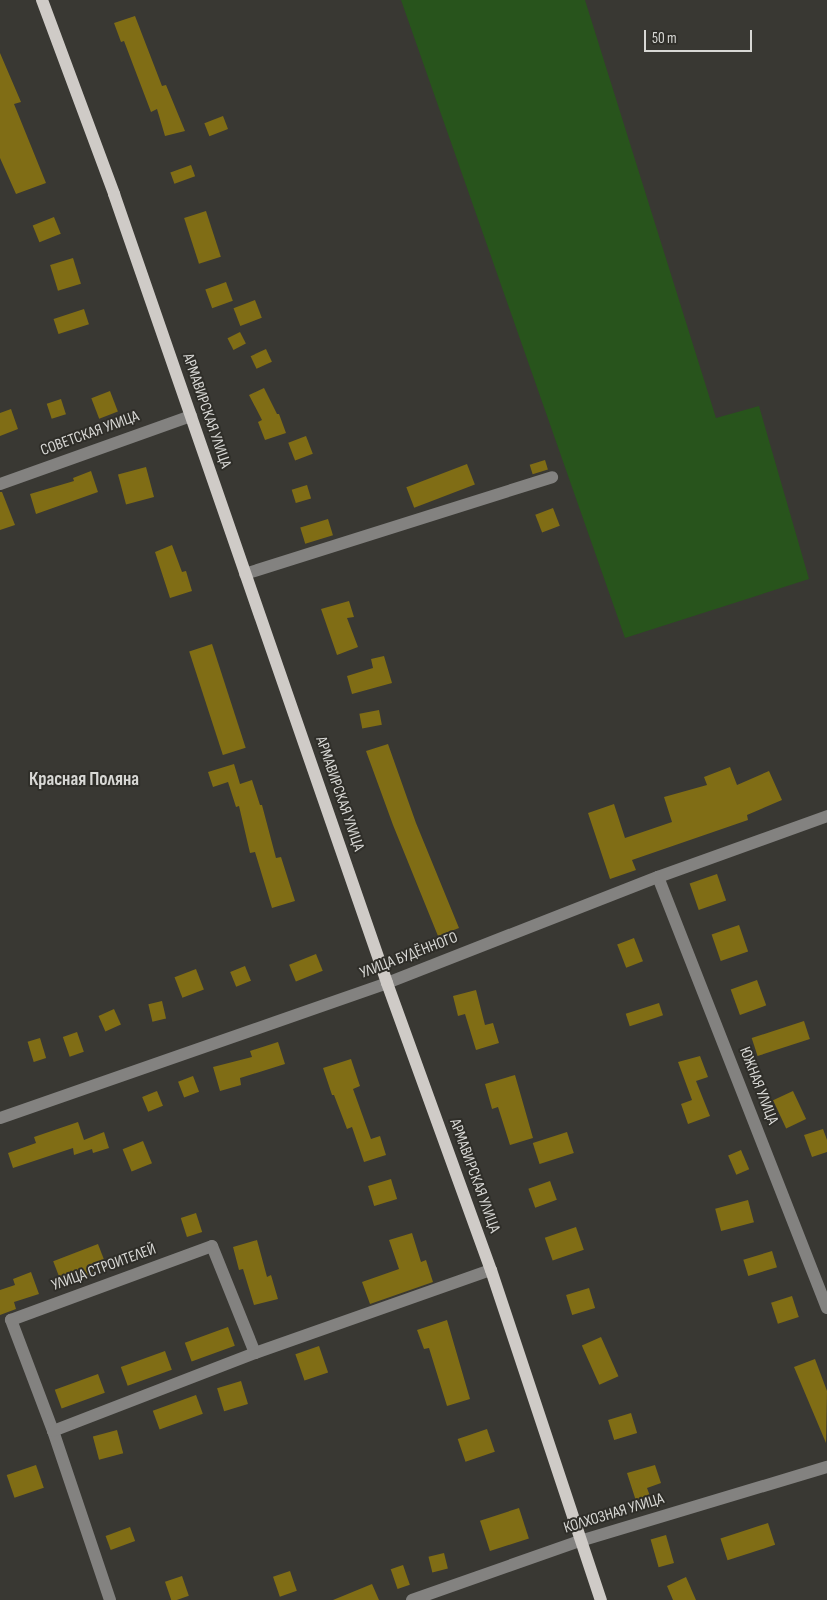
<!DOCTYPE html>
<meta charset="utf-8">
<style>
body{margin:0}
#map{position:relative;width:827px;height:1600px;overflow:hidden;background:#393833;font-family:"Sofia Sans Condensed",sans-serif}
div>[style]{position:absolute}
.green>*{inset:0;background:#28541c}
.building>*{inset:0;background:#806d15;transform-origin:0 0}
.minor>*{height:12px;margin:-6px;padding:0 6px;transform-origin:6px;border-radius:6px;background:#838280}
.major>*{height:12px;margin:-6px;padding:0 6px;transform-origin:6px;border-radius:6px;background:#cfcbc7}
span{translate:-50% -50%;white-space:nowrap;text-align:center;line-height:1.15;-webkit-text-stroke:4px #2f2e29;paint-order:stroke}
.street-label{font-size:16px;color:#d8d8d5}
.quarter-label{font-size:19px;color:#d8d8d5;font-weight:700}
.scale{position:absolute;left:644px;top:30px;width:108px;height:22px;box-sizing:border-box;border:2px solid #d8d8d5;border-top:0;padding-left:6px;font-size:15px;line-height:18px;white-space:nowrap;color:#d8d8d5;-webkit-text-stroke:4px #2f2e29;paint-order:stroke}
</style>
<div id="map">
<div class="green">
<div style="clip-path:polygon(401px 0,585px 0,716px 418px,759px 406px,809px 579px,625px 638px)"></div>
</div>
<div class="building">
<div style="clip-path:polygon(135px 16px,162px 86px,166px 85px,185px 131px,165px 136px,157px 109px,151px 112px,124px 41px,121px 42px,114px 23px)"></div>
<div style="clip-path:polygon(0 53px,21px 102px,14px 104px,46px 183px,16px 194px,0 158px)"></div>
<div style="left:223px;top:116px;width:14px;height:20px;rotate:69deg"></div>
<div style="left:191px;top:165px;width:12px;height:22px;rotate:70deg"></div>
<div style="left:206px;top:211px;width:48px;height:23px;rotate:72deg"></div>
<div style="left:54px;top:217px;width:18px;height:23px;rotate:68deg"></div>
<div style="left:73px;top:258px;width:27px;height:24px;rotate:73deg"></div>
<div style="left:226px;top:282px;width:20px;height:22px;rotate:70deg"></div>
<div style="left:255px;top:300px;width:19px;height:23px;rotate:69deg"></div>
<div style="left:84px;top:309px;width:16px;height:32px;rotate:72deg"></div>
<div style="left:240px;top:332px;width:13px;height:14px;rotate:63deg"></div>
<div style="left:266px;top:349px;width:14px;height:17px;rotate:65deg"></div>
<div style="clip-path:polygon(264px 388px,277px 414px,279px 414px,286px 433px,265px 440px,258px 422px,262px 420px,249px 395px)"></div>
<div style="left:110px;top:391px;width:22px;height:20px;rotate:69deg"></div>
<div style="left:61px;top:399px;width:16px;height:15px;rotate:72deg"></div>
<div style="clip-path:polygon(11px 409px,18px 429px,0 436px,0 413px)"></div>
<div style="left:306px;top:436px;width:19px;height:19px;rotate:69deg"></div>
<div style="left:545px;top:460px;width:10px;height:16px;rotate:73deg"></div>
<div style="left:467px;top:464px;width:22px;height:65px;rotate:69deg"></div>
<div style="left:146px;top:467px;width:31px;height:29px;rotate:75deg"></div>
<div style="clip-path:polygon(91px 471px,98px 492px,36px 514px,30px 494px,74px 481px,73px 478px)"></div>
<div style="left:307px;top:485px;width:14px;height:16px;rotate:73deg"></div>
<div style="clip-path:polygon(0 492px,2px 492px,15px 525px,0 530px)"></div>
<div style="left:553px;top:508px;width:19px;height:19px;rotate:69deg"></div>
<div style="left:328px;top:519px;width:17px;height:29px;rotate:73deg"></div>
<div style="clip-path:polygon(172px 545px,182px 572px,186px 571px,192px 591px,170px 598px,155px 552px)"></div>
<div style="clip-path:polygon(349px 601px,354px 617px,347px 618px,358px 647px,337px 655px,321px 609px)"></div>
<div style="left:212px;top:644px;width:109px;height:24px;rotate:72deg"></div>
<div style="clip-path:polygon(384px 656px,392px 683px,352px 694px,347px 676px,373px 668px,371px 659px)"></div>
<div style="left:379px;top:710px;width:15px;height:20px;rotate:79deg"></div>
<div style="clip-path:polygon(388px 744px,416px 823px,459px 928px,438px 936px,393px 825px,366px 751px)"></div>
<div style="clip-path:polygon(234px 764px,240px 784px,252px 780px,260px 805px,262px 805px,276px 858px,281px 857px,295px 901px,272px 908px,255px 852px,250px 853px,239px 806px,236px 807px,228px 782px,213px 787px,208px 772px)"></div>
<div style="clip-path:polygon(730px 767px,737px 785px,769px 771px,782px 800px,747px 815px,748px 820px,632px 860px,636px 870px,610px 879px,588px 813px,614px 804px,625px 838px,672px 822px,664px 797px,707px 785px,704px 777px)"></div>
<div style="left:717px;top:874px;width:28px;height:29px;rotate:71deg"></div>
<div style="left:739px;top:925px;width:28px;height:29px;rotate:71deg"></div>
<div style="left:634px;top:938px;width:25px;height:18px;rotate:69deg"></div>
<div style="left:316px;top:954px;width:18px;height:29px;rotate:68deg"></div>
<div style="left:245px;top:966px;width:16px;height:16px;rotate:68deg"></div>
<div style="left:196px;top:969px;width:22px;height:23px;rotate:69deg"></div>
<div style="left:757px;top:980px;width:27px;height:28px;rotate:70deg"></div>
<div style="clip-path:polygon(476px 990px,485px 1025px,493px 1023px,499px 1043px,476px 1050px,465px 1014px,458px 1016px,453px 996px)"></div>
<div style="left:162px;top:1001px;width:18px;height:14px;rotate:77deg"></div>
<div style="left:659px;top:1003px;width:13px;height:35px;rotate:72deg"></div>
<div style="left:114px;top:1009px;width:17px;height:17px;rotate:66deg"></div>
<div style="left:804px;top:1021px;width:19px;height:55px;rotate:72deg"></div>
<div style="left:77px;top:1032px;width:21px;height:15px;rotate:71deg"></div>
<div style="left:40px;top:1038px;width:21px;height:13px;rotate:73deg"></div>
<div style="clip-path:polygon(278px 1042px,285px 1064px,240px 1078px,241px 1085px,220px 1091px,213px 1067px,252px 1057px,250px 1051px)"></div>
<div style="clip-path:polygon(700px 1056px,708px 1077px,696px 1081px,710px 1116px,688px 1124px,681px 1104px,692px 1100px,678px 1062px)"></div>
<div style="clip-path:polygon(351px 1059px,360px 1086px,353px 1089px,371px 1139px,380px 1136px,386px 1155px,364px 1162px,352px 1127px,347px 1129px,334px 1095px,332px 1095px,323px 1068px)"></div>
<div style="clip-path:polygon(515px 1075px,533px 1138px,510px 1145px,498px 1107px,492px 1109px,485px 1084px)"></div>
<div style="left:193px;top:1076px;width:17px;height:16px;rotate:69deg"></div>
<div style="left:157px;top:1091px;width:16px;height:16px;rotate:68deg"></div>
<div style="left:793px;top:1091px;width:31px;height:22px;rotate:65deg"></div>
<div style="clip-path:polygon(78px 1122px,84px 1140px,104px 1132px,109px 1148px,93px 1153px,92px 1149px,74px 1155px,73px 1148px,13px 1168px,8px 1153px,36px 1143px,34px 1137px)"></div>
<div style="clip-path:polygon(823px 1129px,827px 1140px,827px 1152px,812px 1157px,804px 1135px)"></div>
<div style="left:567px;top:1132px;width:22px;height:36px;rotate:72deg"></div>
<div style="left:143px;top:1141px;width:24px;height:22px;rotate:68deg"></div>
<div style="left:741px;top:1150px;width:21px;height:14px;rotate:67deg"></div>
<div style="left:391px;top:1179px;width:21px;height:24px;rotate:73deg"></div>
<div style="left:550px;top:1181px;width:20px;height:23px;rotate:70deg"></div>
<div style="left:748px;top:1200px;width:23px;height:34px;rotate:75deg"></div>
<div style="left:196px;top:1213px;width:20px;height:16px;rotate:72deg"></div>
<div style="left:576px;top:1227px;width:24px;height:33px;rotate:71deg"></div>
<div style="clip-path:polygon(412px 1233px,421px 1262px,426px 1260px,433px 1282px,370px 1304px,362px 1282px,399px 1269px,389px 1240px)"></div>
<div style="clip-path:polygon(257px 1240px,267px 1277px,271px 1275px,278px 1299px,254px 1305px,243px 1269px,239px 1270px,233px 1247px)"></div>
<div style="left:98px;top:1244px;width:26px;height:48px;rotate:69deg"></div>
<div style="left:772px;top:1251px;width:17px;height:30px;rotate:73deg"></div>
<div style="clip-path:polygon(31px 1272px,39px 1294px,14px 1302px,16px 1309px,0 1315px,0 1290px,15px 1285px,13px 1279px)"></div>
<div style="left:589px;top:1288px;width:21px;height:24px;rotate:73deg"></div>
<div style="left:792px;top:1296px;width:22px;height:22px;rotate:72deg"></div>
<div style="clip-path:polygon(447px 1320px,470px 1399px,447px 1406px,429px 1348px,424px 1349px,417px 1330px)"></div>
<div style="left:228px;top:1327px;width:20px;height:46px;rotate:70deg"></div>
<div style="left:601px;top:1337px;width:43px;height:21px;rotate:66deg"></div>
<div style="left:319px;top:1346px;width:28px;height:25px;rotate:71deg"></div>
<div style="left:165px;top:1351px;width:20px;height:47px;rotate:70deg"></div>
<div style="clip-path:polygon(815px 1359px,827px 1391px,826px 1443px,794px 1367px)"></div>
<div style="left:98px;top:1374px;width:20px;height:46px;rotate:70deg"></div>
<div style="left:241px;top:1381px;width:24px;height:25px;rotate:73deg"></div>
<div style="left:196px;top:1395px;width:20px;height:46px;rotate:70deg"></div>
<div style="left:631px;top:1413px;width:21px;height:24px;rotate:73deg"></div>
<div style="left:487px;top:1429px;width:24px;height:31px;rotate:71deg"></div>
<div style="left:117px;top:1430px;width:24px;height:25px;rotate:75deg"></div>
<div style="left:36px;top:1465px;width:24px;height:31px;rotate:71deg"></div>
<div style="clip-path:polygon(655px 1465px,661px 1483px,647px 1488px,650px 1496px,636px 1501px,627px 1473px)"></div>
<div style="left:519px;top:1508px;width:32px;height:41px;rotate:72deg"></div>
<div style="left:768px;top:1523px;width:23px;height:50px;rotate:72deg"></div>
<div style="left:130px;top:1527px;width:15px;height:26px;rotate:70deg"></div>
<div style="left:666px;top:1535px;width:29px;height:16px;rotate:74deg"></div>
<div style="left:444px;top:1553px;width:16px;height:16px;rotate:76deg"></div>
<div style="left:403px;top:1565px;width:21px;height:13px;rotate:71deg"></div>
<div style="left:290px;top:1571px;width:21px;height:18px;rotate:71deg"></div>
<div style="left:182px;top:1576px;width:21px;height:18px;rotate:71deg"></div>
<div style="clip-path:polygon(686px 1577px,696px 1600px,673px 1600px,667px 1586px)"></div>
<div style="clip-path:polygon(372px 1584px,379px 1600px,333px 1600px)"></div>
</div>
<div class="minor">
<div style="left:0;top:484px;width:203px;rotate:-19.6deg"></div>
<div style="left:245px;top:574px;width:322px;rotate:-17.5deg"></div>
<div style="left:658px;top:877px;width:463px;rotate:68.6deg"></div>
<div style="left:0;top:1118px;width:410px;rotate:-19.2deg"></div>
<div style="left:387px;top:983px;width:291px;rotate:-21.4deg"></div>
<div style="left:658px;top:877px;width:180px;rotate:-19.8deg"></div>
<div style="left:53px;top:1431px;width:119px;rotate:-110.7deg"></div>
<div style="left:11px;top:1320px;width:214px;rotate:-20.2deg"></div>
<div style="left:212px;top:1246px;width:115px;rotate:68.1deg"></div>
<div style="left:110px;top:1600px;width:178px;rotate:-108.6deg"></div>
<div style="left:53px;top:1431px;width:217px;rotate:-21.1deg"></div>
<div style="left:255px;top:1353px;width:250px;rotate:-19.4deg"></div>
<div style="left:412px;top:1600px;width:178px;rotate:-19.4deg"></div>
<div style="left:580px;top:1541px;width:258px;rotate:-16.7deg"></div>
</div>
<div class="major">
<div style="left:42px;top:0;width:207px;rotate:69.6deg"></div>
<div style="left:114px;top:194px;width:835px;rotate:70.91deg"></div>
<div style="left:387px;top:983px;width:305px;rotate:70.1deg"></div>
<div style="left:491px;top:1270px;width:348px;rotate:71.6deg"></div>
</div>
<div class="street-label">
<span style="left:206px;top:411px;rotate:71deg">АРМАВИРСКАЯ УЛИЦА</span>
<span style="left:90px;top:434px;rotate:-20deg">СОВЕТСКАЯ УЛИЦА</span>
<span style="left:339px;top:794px;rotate:71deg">АРМАВИРСКАЯ УЛИЦА</span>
<span style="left:409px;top:956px;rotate:-21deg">УЛИЦА БУДЁННОГО</span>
<span style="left:758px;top:1086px;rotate:69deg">ЮЖНАЯ УЛИЦА</span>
<span style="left:474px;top:1176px;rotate:70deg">АРМАВИРСКАЯ УЛИЦА</span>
<span style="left:104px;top:1268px;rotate:-20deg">УЛИЦА СТРОИТЕЛЕЙ</span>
<span style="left:614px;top:1514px;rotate:-17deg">КОЛХОЗНАЯ УЛИЦА</span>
</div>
<div class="quarter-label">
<span style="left:84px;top:780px">Красная Поляна</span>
</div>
<div class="scale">50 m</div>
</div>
